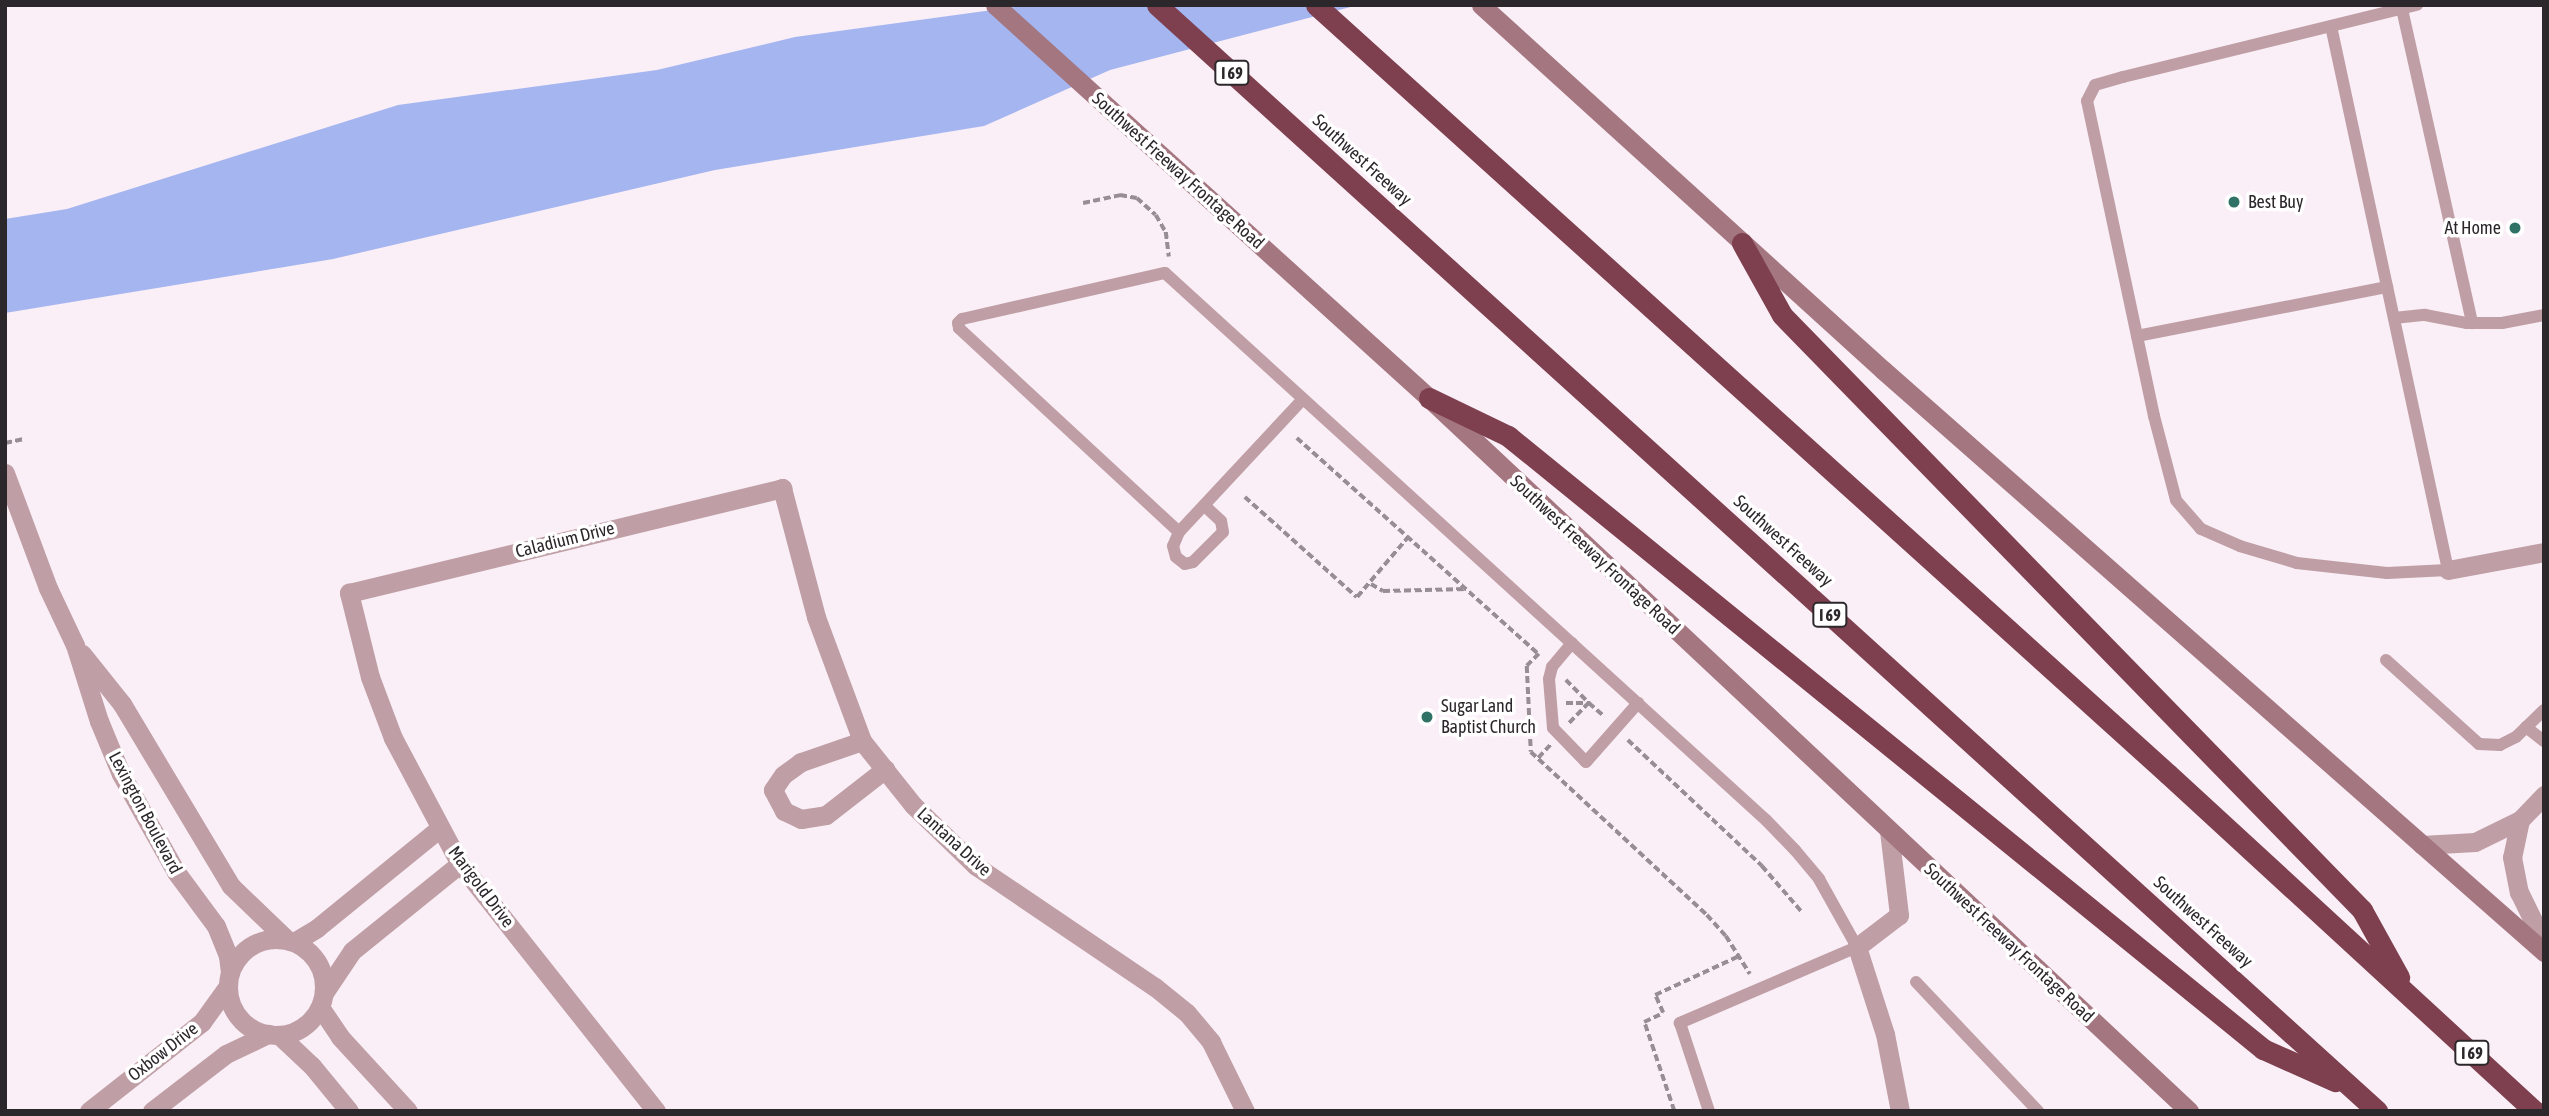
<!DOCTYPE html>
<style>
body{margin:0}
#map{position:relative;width:2549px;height:1116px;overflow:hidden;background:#faeef7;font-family:"Asap Condensed",sans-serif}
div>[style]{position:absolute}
.water>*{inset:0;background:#a4b5f0}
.path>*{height:3.5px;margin-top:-1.75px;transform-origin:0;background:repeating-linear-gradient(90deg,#968e94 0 7px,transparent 0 10.5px)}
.service>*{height:12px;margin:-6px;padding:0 6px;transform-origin:6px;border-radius:6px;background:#bf9fa5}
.minor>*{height:19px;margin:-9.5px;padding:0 9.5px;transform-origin:9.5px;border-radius:9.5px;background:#bf9fa5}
.tertiary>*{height:19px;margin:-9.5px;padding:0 9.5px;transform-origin:9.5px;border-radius:9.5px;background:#bf9fa5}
.tertiary>.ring{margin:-9.5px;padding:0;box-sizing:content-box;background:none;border:19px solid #bf9fa5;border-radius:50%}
.secondary>*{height:19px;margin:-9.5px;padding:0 9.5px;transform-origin:9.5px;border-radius:9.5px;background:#a47680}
.motorway>*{height:21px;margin:-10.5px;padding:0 10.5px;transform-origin:10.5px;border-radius:10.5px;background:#7e404f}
.dots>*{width:19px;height:19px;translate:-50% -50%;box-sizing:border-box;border:4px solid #fff;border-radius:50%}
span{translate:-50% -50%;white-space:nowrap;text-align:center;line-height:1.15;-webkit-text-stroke:7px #fff;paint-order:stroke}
.shield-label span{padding:2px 5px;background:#fff;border:2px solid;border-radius:5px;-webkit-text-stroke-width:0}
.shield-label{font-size:16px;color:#2c272b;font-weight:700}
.street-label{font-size:18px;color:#2c272b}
.poi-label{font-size:18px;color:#2c272b}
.left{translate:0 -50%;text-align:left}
.right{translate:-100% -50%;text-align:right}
.frame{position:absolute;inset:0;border:7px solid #2c272b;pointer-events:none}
</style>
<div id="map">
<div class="water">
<div style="clip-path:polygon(1029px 5px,1358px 5px,1110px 70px,984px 126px,715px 170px,333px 259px,5px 313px,5px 219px,67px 209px,398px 105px,657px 70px,795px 37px)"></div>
</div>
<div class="path">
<div style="left:1083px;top:203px;width:38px;rotate:-12deg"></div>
<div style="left:1120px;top:195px;width:17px;rotate:10deg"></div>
<div style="left:1137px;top:198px;width:25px;rotate:42deg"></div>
<div style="left:1156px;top:215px;width:20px;rotate:60deg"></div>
<div style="left:1166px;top:232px;width:25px;rotate:83deg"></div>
<div style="left:1297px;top:438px;width:324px;rotate:41.8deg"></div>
<div style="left:1539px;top:654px;width:17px;rotate:135deg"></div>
<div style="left:1527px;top:666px;width:86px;rotate:87.3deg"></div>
<div style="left:1531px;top:752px;width:240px;rotate:42.8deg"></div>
<div style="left:1707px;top:915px;width:28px;rotate:48deg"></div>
<div style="left:1726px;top:936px;width:45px;rotate:57.7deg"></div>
<div style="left:5px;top:443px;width:19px;rotate:-12deg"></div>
<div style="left:1245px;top:497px;width:150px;rotate:41.8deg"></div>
<div style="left:1357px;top:597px;width:79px;rotate:-49.6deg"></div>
<div style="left:1371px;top:584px;width:14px;rotate:30deg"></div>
<div style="left:1383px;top:591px;width:84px;rotate:-1.4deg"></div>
<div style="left:1566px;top:680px;width:33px;rotate:45deg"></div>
<div style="left:1589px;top:703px;width:29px;rotate:134deg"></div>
<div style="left:1566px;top:703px;width:23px"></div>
<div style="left:1589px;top:703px;width:21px;rotate:41deg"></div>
<div style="left:1628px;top:740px;width:184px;rotate:43.2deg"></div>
<div style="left:1762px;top:866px;width:61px;rotate:49deg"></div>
<div style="left:1538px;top:758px;width:18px;rotate:-47deg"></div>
<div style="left:1674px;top:1111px;width:94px;rotate:-108.6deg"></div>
<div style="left:1644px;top:1022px;width:21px;rotate:-25deg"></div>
<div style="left:1663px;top:1013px;width:20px;rotate:-114deg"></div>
<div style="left:1655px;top:995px;width:93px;rotate:-24.9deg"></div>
</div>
<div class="service">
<div style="left:2402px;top:9px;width:322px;rotate:77.4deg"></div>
<div style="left:2331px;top:26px;width:556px;rotate:77.86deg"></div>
<div style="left:2448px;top:570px;width:61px;rotate:177.2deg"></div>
<div style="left:2387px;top:573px;width:91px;rotate:-173.7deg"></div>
<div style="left:2297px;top:563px;width:59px;rotate:-163.4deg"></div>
<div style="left:2240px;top:546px;width:43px;rotate:-156.4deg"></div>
<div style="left:2201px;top:529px;width:38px;rotate:-131deg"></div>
<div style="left:2176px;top:500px;width:87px;rotate:-104.7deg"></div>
<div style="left:2154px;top:416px;width:322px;rotate:-102deg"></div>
<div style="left:2087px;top:101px;width:18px;rotate:-63deg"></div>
<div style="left:2095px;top:85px;width:29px;rotate:-16deg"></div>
<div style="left:2123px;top:77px;width:303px;rotate:-13.8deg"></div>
<div style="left:2394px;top:318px;width:31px;rotate:-6deg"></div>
<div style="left:2425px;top:315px;width:43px;rotate:10.8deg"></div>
<div style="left:2467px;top:323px;width:35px"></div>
<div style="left:2502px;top:323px;width:43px;rotate:-10.8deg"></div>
<div style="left:2137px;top:336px;width:255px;rotate:-11.1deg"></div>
<div style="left:1303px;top:399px;width:182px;rotate:133deg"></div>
<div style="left:1179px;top:532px;width:300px;rotate:-137.2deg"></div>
<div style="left:959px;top:328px;width:5px;rotate:-101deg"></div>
<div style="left:958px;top:323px;width:6px;rotate:-45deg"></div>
<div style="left:962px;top:319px;width:208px;rotate:-12.8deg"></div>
<div style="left:1165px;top:273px;width:813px;rotate:42.31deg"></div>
<div style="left:1766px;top:820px;width:42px;rotate:46deg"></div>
<div style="left:1795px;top:850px;width:38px;rotate:50deg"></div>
<div style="left:1819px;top:879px;width:78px;rotate:60.8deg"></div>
<div style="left:1857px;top:947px;width:193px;rotate:156.8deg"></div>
<div style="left:1680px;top:1023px;width:93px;rotate:71.8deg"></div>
<div style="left:1179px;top:532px;width:15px;rotate:113deg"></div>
<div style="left:1173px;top:546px;width:11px;rotate:75deg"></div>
<div style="left:1176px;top:557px;width:11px;rotate:38deg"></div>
<div style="left:1185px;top:564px;width:8px;rotate:-14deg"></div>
<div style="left:1193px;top:562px;width:42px;rotate:-45deg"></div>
<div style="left:1223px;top:532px;width:11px;rotate:-100deg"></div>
<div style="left:1221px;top:521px;width:22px;rotate:-137deg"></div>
<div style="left:1572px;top:643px;width:31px;rotate:130deg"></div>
<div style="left:1552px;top:667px;width:12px;rotate:104deg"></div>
<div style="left:1549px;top:679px;width:49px;rotate:85.3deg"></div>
<div style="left:1553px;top:728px;width:47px;rotate:45.9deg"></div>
<div style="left:1586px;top:762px;width:79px;rotate:-48.6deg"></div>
<div style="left:2386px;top:660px;width:125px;rotate:42.1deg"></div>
<div style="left:2479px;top:744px;width:21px;rotate:3deg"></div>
<div style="left:2500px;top:745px;width:18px;rotate:-27deg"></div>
<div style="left:2516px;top:737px;width:39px;rotate:-44deg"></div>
<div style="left:2526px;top:727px;width:23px;rotate:38deg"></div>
<div style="left:1916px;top:982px;width:178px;rotate:46.6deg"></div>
</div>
<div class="minor">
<div style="left:2448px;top:570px;width:98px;rotate:-10.6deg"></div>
<div style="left:862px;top:741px;width:65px;rotate:161deg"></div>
<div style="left:801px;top:762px;width:22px;rotate:144deg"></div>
<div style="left:783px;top:775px;width:18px;rotate:124deg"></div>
<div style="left:773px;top:790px;width:24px;rotate:62deg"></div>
<div style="left:784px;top:811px;width:19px;rotate:25deg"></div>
<div style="left:801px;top:819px;width:25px;rotate:-9deg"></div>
<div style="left:826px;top:815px;width:75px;rotate:-37.9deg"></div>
<div style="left:2520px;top:820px;width:38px;rotate:102deg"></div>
<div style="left:2512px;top:857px;width:36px;rotate:79deg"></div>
<div style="left:2519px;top:892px;width:57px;rotate:63.9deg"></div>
<div style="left:2422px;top:845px;width:53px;rotate:-3.2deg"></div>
<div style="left:2475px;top:842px;width:50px;rotate:-26.1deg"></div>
<div style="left:2520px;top:820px;width:35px;rotate:-46deg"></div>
<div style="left:294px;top:942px;width:27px;rotate:-31deg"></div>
<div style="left:317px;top:928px;width:157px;rotate:-39.1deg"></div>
<div style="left:324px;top:993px;width:50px;rotate:-56.3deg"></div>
<div style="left:352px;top:951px;width:139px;rotate:-38.9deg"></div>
<div style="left:89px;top:1111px;width:144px;rotate:-38.2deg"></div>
<div style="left:202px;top:1022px;width:44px;rotate:-54.2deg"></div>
<div style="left:152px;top:1111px;width:93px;rotate:-37.6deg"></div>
<div style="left:226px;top:1054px;width:47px;rotate:-25.5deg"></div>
<div style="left:656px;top:1111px;width:315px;rotate:-128.4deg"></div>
<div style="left:460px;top:864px;width:143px;rotate:-118deg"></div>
<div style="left:393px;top:738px;width:65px;rotate:-110.7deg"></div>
<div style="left:370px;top:677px;width:87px;rotate:-104deg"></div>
<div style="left:349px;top:593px;width:446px;rotate:-13.6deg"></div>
<div style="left:782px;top:488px;width:133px;rotate:75.2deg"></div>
<div style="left:816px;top:617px;width:132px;rotate:69.6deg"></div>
<div style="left:862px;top:741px;width:82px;rotate:51.4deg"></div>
<div style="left:913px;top:805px;width:88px;rotate:44.1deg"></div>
<div style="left:976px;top:866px;width:216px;rotate:34.1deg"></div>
<div style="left:1155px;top:987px;width:41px;rotate:39.1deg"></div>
<div style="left:1187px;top:1013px;width:38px;rotate:50deg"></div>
<div style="left:1211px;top:1042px;width:77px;rotate:63.8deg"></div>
</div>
<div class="tertiary">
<div style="left:5px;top:473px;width:123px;rotate:69.5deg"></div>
<div style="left:48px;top:588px;width:63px;rotate:64.7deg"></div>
<div style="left:75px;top:645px;width:80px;rotate:72.5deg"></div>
<div style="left:99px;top:721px;width:57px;rotate:67.5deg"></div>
<div style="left:121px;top:774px;width:112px;rotate:60.7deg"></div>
<div style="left:176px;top:872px;width:67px;rotate:53.5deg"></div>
<div style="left:216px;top:926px;width:32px;rotate:68deg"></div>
<div style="left:228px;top:956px;width:16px;rotate:83deg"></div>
<div style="left:82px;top:654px;width:64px;rotate:51.3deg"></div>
<div style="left:122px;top:704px;width:212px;rotate:59.1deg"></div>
<div style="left:231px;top:886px;width:76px;rotate:43.9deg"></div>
<div style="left:1889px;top:831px;width:85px;rotate:83.2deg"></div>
<div style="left:1899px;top:915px;width:53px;rotate:142.7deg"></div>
<div style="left:1857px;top:947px;width:91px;rotate:72.2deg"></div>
<div style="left:1885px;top:1034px;width:78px;rotate:79deg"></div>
<div class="ring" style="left:228px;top:939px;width:77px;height:77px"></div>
<div style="left:320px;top:1007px;width:36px;rotate:56deg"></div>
<div style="left:340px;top:1037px;width:100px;rotate:47.4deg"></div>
<div style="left:279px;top:1035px;width:45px;rotate:43.2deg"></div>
<div style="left:312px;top:1066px;width:58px;rotate:50.6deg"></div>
</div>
<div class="secondary">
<div style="left:995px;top:5px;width:585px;rotate:42.16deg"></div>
<div style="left:1429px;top:398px;width:1042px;rotate:43.17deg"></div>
<div style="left:1481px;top:5px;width:543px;rotate:42.24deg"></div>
<div style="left:1883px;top:370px;width:881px;rotate:41.36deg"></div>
</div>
<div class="motorway">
<div style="left:1157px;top:5px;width:1647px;rotate:42.19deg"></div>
<div style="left:1316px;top:5px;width:1148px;rotate:42.07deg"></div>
<div style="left:2168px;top:774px;width:498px;rotate:42.6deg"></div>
<div style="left:1742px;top:243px;width:82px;rotate:60.9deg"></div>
<div style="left:1782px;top:315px;width:831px;rotate:45.73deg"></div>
<div style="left:2362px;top:910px;width:77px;rotate:61.1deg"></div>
<div style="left:1429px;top:398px;width:88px;rotate:25.7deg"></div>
<div style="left:1508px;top:436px;width:973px;rotate:39.07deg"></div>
<div style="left:2263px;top:1049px;width:79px;rotate:24deg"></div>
</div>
<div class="dots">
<div style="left:2234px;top:202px;background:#307366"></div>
<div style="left:2515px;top:228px;background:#307366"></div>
<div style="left:1427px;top:717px;background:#307366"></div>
</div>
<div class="shield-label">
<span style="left:1232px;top:73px">I 69</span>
<span style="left:1830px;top:615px">I 69</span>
<span style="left:2472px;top:1053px">I 69</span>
</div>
<div class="street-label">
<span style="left:1362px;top:160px;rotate:42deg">Southwest Freeway</span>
<span style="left:1178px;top:171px;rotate:42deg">Southwest Freeway Frontage Road</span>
<span style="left:565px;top:540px;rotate:-14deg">Caladium Drive</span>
<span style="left:1783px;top:541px;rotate:42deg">Southwest Freeway</span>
<span style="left:1595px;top:555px;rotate:43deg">Southwest Freeway Frontage Road</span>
<span style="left:145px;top:813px;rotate:62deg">Lexington Boulevard</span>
<span style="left:954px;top:842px;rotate:42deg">Lantana Drive</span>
<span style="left:481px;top:887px;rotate:53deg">Marigold Drive</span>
<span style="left:2203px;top:922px;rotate:42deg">Southwest Freeway</span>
<span style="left:2009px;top:943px;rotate:43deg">Southwest Freeway Frontage Road</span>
<span style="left:163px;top:1052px;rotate:-38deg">Oxbow Drive</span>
</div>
<div class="poi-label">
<span class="left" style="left:2248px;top:202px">Best Buy</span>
<span class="right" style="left:2501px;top:228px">At Home</span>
<span class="left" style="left:1441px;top:717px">Sugar Land<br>Baptist Church</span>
</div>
<div class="frame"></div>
</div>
